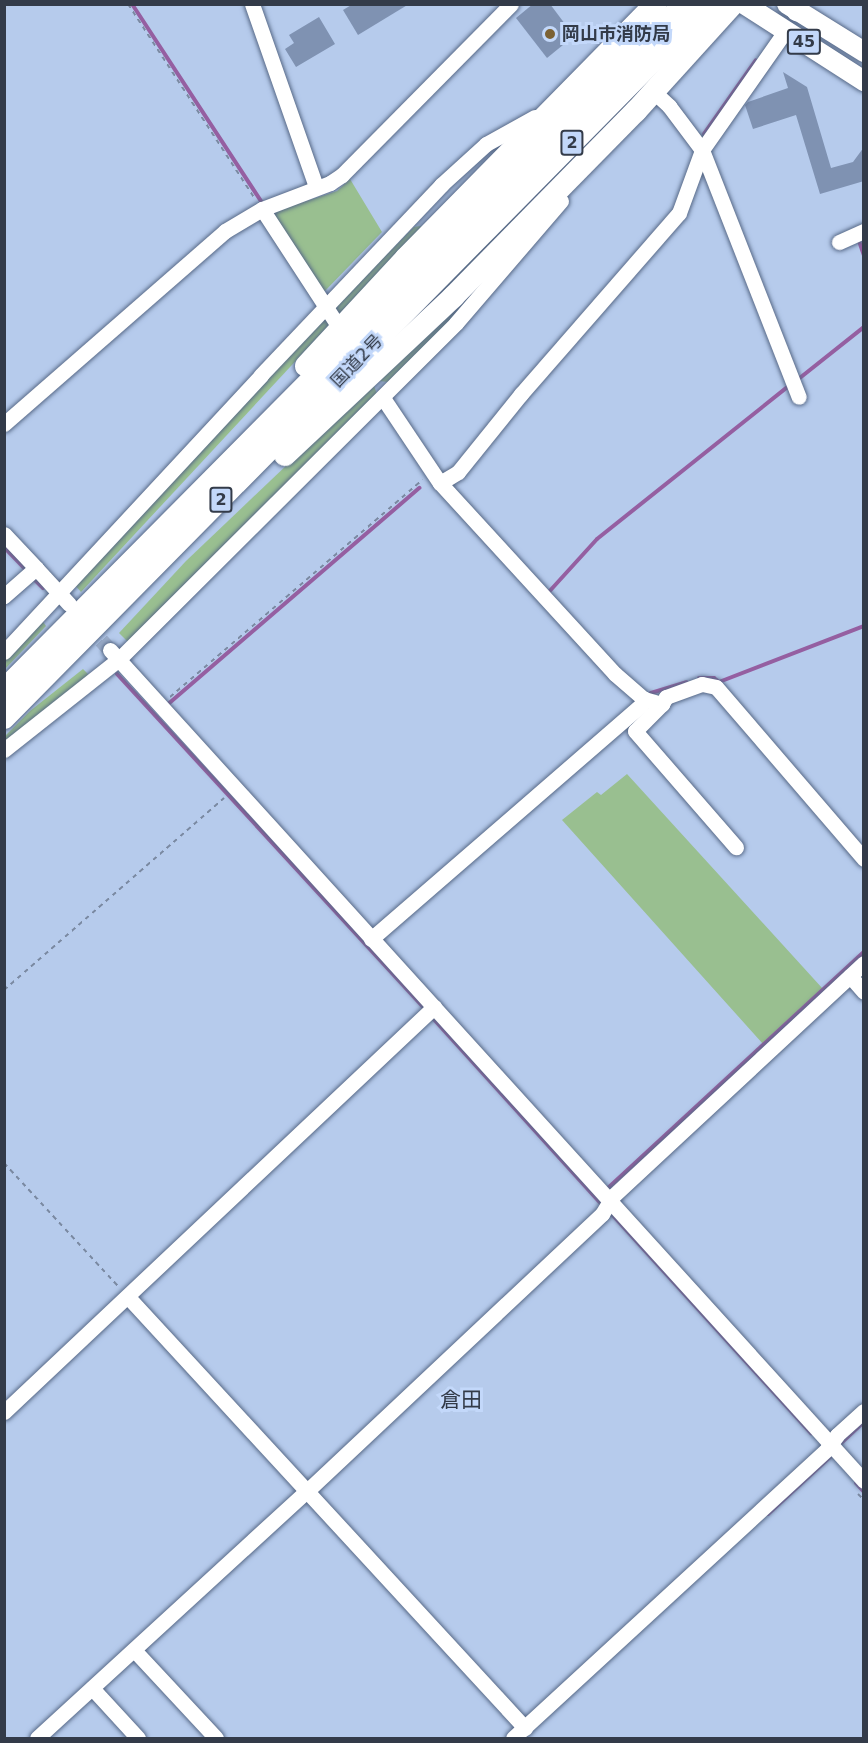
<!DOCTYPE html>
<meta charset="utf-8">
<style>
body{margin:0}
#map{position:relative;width:868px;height:1743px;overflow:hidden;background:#b6cbec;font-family:"DejaVu Sans","Noto Sans JP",sans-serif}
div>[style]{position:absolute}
.green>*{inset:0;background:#99bf90}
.stream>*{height:4px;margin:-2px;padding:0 2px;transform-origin:2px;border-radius:2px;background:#955fa1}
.building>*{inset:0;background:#7f92b2}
.minor-tunnel>*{height:15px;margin-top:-7.5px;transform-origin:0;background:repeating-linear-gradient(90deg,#9caecb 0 15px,transparent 0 23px)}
.path>*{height:2px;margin-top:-1px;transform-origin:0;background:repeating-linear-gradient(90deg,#7a89a1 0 4.5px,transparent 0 9px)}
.roads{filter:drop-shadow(0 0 2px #576987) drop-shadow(0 0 2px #576987)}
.minor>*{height:15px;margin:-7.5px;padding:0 7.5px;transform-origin:7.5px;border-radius:7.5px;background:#fff}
.major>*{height:20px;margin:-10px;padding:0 10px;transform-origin:10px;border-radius:10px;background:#fff}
.highway>*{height:22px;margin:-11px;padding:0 11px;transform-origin:11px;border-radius:11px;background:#fff}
.dots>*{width:16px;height:16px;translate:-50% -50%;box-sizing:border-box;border:3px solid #c3d8fa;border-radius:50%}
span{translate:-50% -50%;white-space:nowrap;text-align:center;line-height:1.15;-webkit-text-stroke:6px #c3d8fa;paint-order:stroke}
.shield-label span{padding:2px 4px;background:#c3d8fa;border:2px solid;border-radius:4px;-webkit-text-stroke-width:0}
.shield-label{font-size:16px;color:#333b49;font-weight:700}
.poi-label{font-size:18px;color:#333b49;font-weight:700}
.left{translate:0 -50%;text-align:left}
.street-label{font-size:18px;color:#333b49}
.quarter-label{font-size:21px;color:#333b49}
.frame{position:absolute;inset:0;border:6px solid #333b49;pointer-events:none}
</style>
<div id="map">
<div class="green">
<div style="clip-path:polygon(608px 122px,608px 125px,353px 383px,436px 295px)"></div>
<div style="clip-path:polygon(350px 179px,382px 232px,324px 292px,273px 215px,276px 211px,337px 191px)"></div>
<div style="clip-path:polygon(420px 226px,424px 228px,336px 318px,334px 308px,414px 227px)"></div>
<div style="clip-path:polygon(494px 266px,458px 313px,388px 382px,380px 381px,376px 377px)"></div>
<div style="clip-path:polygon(324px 318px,331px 323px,81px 592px,73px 583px)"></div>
<div style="clip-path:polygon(373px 383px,378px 397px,129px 643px,119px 633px,186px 561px)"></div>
<div style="clip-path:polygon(41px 619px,46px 626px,5px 669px,5px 660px)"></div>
<div style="clip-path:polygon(83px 669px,91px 677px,5px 744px,5px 736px,30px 711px)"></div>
<div style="clip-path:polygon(627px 774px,823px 989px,763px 1044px,562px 820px,597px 792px,601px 795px)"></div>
</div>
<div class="stream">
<div style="left:132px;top:4px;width:238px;rotate:56.8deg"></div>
<div style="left:704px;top:134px;width:90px;rotate:-54.9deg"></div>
<div style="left:858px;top:238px;width:18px;rotate:71deg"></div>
<div style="left:796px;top:381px;width:87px;rotate:-38.5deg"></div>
<div style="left:4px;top:547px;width:32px;rotate:46deg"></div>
<div style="left:31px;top:576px;width:17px;rotate:45deg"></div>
<div style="left:547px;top:594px;width:74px;rotate:-47.7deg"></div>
<div style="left:597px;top:539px;width:247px;rotate:-38.6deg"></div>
<div style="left:117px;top:674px;width:455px;rotate:47.4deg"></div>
<div style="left:699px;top:678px;width:15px"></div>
<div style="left:714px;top:678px;width:6px;rotate:39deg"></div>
<div style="left:719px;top:682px;width:155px;rotate:-21.1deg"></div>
<div style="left:650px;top:697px;width:4px;rotate:-76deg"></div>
<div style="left:651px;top:693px;width:37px;rotate:-17deg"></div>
<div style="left:167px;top:705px;width:333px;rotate:-40.7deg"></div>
<div style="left:430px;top:1015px;width:256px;rotate:47.8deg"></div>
<div style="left:608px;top:1188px;width:348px;rotate:-42.7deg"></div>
<div style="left:608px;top:1210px;width:302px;rotate:47.7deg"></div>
<div style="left:839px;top:1445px;width:34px;rotate:-43deg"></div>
<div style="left:856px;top:1483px;width:12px;rotate:48deg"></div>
<div style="left:768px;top:1514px;width:86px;rotate:-42.6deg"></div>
</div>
<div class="building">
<div style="clip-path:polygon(353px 4px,409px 4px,358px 35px,343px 10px)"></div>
<div style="clip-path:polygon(533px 4px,550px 4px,574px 36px,547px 58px,516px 18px)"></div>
<div style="clip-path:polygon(319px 17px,335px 44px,296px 67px,285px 49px,294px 43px,289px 35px)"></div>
<div style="clip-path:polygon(783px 72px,807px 87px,831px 168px,853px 162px,864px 147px,864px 181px,820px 194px,796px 115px,753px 129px,745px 105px,748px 102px,788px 88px)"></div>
</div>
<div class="minor-tunnel">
<div style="left:86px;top:623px;width:36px;rotate:48deg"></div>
</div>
<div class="path">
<div style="left:128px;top:4px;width:230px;rotate:56.9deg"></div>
<div style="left:170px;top:697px;width:333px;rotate:-40.7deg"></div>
<div style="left:4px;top:990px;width:292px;rotate:-41.1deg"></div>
<div style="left:4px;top:1163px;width:168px;rotate:47.2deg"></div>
<div style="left:858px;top:1494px;width:8px;rotate:45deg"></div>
</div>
<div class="roads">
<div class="minor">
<div style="left:252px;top:4px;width:194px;rotate:70.7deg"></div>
<div style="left:654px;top:92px;width:21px;rotate:43deg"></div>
<div style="left:669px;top:106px;width:55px;rotate:53.1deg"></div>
<div style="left:702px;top:150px;width:265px;rotate:68.6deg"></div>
<div style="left:262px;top:209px;width:134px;rotate:56.9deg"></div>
<div style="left:839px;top:242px;width:27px;rotate:-24deg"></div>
<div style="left:383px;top:398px;width:102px;rotate:56.2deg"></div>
<div style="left:440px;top:483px;width:259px;rotate:47.5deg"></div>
<div style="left:615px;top:674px;width:38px;rotate:41deg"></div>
<div style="left:644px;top:699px;width:19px;rotate:16deg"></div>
<div style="left:662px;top:704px;width:8px;rotate:-60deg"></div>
<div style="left:666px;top:697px;width:38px;rotate:-20deg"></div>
<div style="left:702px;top:684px;width:14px;rotate:12deg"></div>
<div style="left:716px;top:687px;width:227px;rotate:49.3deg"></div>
<div style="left:4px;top:424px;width:293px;rotate:-41.1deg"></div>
<div style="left:225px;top:231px;width:43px;rotate:-30.7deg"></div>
<div style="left:262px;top:209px;width:73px;rotate:-20.9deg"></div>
<div style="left:330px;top:183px;width:14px;rotate:-34deg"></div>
<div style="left:342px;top:175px;width:240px;rotate:-45.3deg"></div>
<div style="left:440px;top:483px;width:21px;rotate:-31deg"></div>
<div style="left:458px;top:472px;width:100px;rotate:-51.1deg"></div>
<div style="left:521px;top:394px;width:240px;rotate:-48.9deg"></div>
<div style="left:679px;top:213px;width:67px;rotate:-69.9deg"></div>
<div style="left:702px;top:150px;width:146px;rotate:-55deg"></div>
<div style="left:4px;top:534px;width:47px;rotate:46.7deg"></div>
<div style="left:36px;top:568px;width:43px;rotate:138.8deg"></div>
<div style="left:36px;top:568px;width:49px;rotate:47.5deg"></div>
<div style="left:110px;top:650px;width:1122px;rotate:47.78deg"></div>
<div style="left:4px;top:652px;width:378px;rotate:-47.1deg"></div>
<div style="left:261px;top:375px;width:262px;rotate:-46.5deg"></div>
<div style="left:441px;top:185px;width:61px;rotate:-42.3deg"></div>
<div style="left:486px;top:144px;width:56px;rotate:-28.9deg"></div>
<div style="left:662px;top:704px;width:38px;rotate:135deg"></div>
<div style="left:635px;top:731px;width:154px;rotate:49deg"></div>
<div style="left:4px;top:750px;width:147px;rotate:-38.4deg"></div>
<div style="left:119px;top:659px;width:476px;rotate:-44.9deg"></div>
<div style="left:456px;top:323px;width:161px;rotate:-49.3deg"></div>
<div style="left:371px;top:939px;width:357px;rotate:-40.9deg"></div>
<div style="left:641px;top:705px;width:7px;rotate:-63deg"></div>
<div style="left:850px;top:976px;width:21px;rotate:49deg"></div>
<div style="left:128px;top:1297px;width:586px;rotate:47.35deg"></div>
<div style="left:4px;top:1412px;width:591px;rotate:-43.29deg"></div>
<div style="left:134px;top:1650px;width:120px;rotate:47deg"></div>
<div style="left:92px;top:1688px;width:68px;rotate:47.4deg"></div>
<div style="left:37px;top:1738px;width:366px;rotate:-42.5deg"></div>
<div style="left:307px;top:1491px;width:405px;rotate:-43.2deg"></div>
<div style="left:602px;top:1214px;width:21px;rotate:-59deg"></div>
<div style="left:613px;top:1196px;width:342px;rotate:-42.9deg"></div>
<div style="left:513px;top:1738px;width:427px;rotate:-42.6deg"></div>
<div style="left:827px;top:1449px;width:17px;rotate:-54deg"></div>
<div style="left:837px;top:1435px;width:36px;rotate:-42deg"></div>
</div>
<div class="major">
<div style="left:744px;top:4px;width:143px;rotate:32.7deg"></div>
<div style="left:787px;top:4px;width:91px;rotate:31.9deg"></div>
</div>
<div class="highway">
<div style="left:794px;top:4px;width:7px;rotate:63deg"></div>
<div style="left:306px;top:366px;width:147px;rotate:-47.2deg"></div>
<div style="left:406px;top:258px;width:356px;rotate:-45.5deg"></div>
<div style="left:285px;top:455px;width:231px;rotate:-43.2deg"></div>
<div style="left:453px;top:297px;width:261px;rotate:-45.5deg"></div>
<div style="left:636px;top:111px;width:144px;rotate:-47.8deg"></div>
<div style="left:4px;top:690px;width:966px;rotate:-45.25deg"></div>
<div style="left:4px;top:718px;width:1003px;rotate:-45.36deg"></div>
</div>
</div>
<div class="dots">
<div style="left:550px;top:34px;background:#7c6234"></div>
</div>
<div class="shield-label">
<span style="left:804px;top:42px">45</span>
<span style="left:572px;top:143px">2</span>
<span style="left:221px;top:500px">2</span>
</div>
<div class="poi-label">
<span class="left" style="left:562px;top:34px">岡山市消防局</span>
</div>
<div class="street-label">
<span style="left:357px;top:361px;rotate:-46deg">国道2号</span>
</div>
<div class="quarter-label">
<span style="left:461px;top:1400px">倉田</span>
</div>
<div class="frame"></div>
</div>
